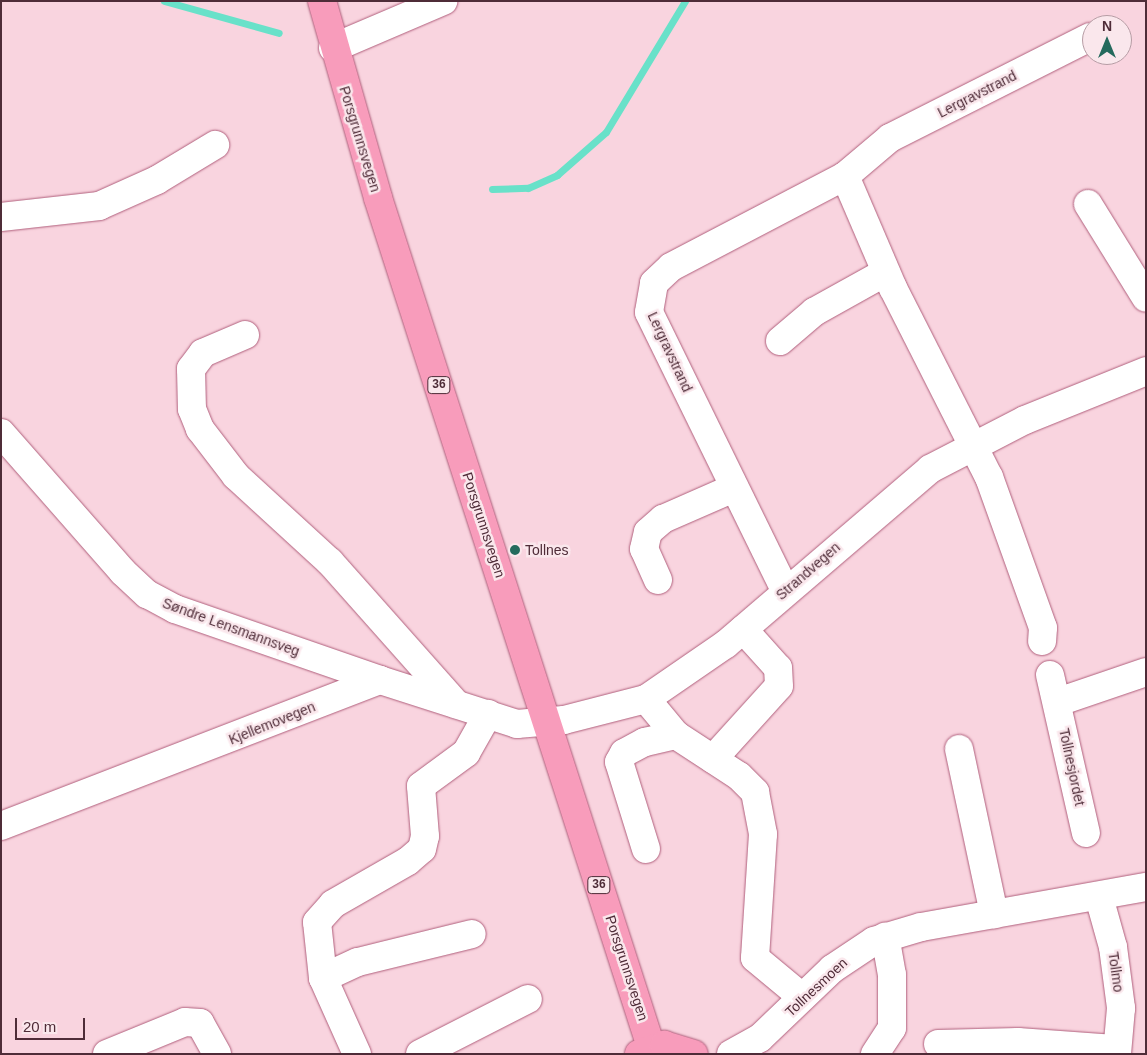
<!DOCTYPE html>
<meta charset="utf-8">
<style>
body{margin:0}
#map{position:relative;width:1147px;height:1055px;overflow:hidden;background:#f9d4df;font-family:Helvetica,sans-serif}
div>[style]{position:absolute}
.stream>*{height:7px;margin:-3.5px;padding:0 3.5px;transform-origin:3.5px;border-radius:3.5px;background:#69e1c9}
.roads{filter:drop-shadow(0 0 1px #b05f7c) drop-shadow(0 0 1px #b05f7c)}
.minor>*{height:28px;margin:-14px;padding:0 14px;transform-origin:14px;border-radius:14px;background:#fff}
.highway>*{height:28px;margin:-14px;padding:0 14px;transform-origin:14px;border-radius:14px;background:#f89cbb}
.dots>*{width:14px;height:14px;translate:-50% -50%;box-sizing:border-box;border:2px solid #fae7ec;border-radius:50%}
span{translate:-50% -50%;white-space:nowrap;text-align:center;line-height:1.15;-webkit-text-stroke:5px #fae7ec;paint-order:stroke}
.shield-label span{padding:1px 4px;background:#fae7ec;border:1px solid;border-radius:4px;-webkit-text-stroke-width:0}
.shield-label{font-size:12px;color:#4f2c38;font-weight:700}
.street-label{font-size:14px;color:#4f2c38}
.poi-label{font-size:14px;color:#4f2c38}
.left{translate:0 -50%;text-align:left}
.frame{position:absolute;inset:0;border:2px solid #4f2c38;pointer-events:none}
.north{position:absolute;left:1082px;top:15px;width:50px;height:50px;box-sizing:border-box;background:#fae7ec;border:1px solid #b69ca4;border-radius:50%;rotate:0deg;font-size:14px;font-weight:700;line-height:20px;text-align:center;color:#4f2c38}
.north::after{content:'';display:block;margin:auto;width:18px;height:22px;background:#256a5d;clip-path:polygon(50% 0,100% 100%,50% 72%,0 100%)}
.scale{position:absolute;left:15px;top:1018px;width:70px;height:22px;box-sizing:border-box;border:2px solid #4f2c38;border-top:0;padding-left:6px;font-size:15px;line-height:18px;white-space:nowrap;color:#4f2c38;-webkit-text-stroke:4px #fae7ec;paint-order:stroke}
</style>
<div id="map">
<div class="stream">
<div style="left:164px;top:1px;width:119px;rotate:15.5deg"></div>
<div style="left:492px;top:189px;width:36px;rotate:-2deg"></div>
<div style="left:528px;top:188px;width:32px;rotate:-24deg"></div>
<div style="left:557px;top:175px;width:65px;rotate:-41.3deg"></div>
<div style="left:606px;top:132px;width:153px;rotate:-58.9deg"></div>
</div>
<div class="roads">
<div class="minor">
<div style="left:333px;top:48px;width:120px;rotate:-23.1deg"></div>
<div style="left:845px;top:176px;width:122px;rotate:66.8deg"></div>
<div style="left:893px;top:288px;width:212px;rotate:63.1deg"></div>
<div style="left:989px;top:477px;width:160px;rotate:70.3deg"></div>
<div style="left:1043px;top:628px;width:13px;rotate:94deg"></div>
<div style="left:1088px;top:204px;width:110px;rotate:58.3deg"></div>
<div style="left:1px;top:217px;width:99px;rotate:-6.4deg"></div>
<div style="left:99px;top:206px;width:64px;rotate:-24.1deg"></div>
<div style="left:157px;top:180px;width:68px;rotate:-31.1deg"></div>
<div style="left:245px;top:335px;width:46px;rotate:156.8deg"></div>
<div style="left:203px;top:353px;width:20px;rotate:127deg"></div>
<div style="left:191px;top:369px;width:40px;rotate:88.6deg"></div>
<div style="left:192px;top:409px;width:22px;rotate:68deg"></div>
<div style="left:200px;top:429px;width:59px;rotate:52.5deg"></div>
<div style="left:236px;top:476px;width:127px;rotate:42.5deg"></div>
<div style="left:330px;top:562px;width:190px;rotate:48.4deg"></div>
<div style="left:780px;top:341px;width:45px;rotate:-40.5deg"></div>
<div style="left:814px;top:312px;width:82px;rotate:-29.1deg"></div>
<div style="left:1px;top:433px;width:185px;rotate:48.7deg"></div>
<div style="left:123px;top:572px;width:33px;rotate:43deg"></div>
<div style="left:147px;top:594px;width:32px;rotate:28deg"></div>
<div style="left:175px;top:609px;width:217px;rotate:19.1deg"></div>
<div style="left:658px;top:580px;width:34px;rotate:-114deg"></div>
<div style="left:644px;top:549px;width:17px;rotate:-77deg"></div>
<div style="left:648px;top:532px;width:20px;rotate:-41deg"></div>
<div style="left:663px;top:519px;width:77px;rotate:-23.6deg"></div>
<div style="left:785px;top:590px;width:309px;rotate:-116.1deg"></div>
<div style="left:649px;top:312px;width:29px;rotate:-80deg"></div>
<div style="left:654px;top:283px;width:23px;rotate:-43deg"></div>
<div style="left:671px;top:267px;width:196px;rotate:-27.6deg"></div>
<div style="left:845px;top:176px;width:59px;rotate:-40.2deg"></div>
<div style="left:890px;top:138px;width:224px;rotate:-26.8deg"></div>
<div style="left:1050px;top:675px;width:162px;rotate:77.2deg"></div>
<div style="left:646px;top:699px;width:47px;rotate:50.2deg"></div>
<div style="left:676px;top:735px;width:75px;rotate:33.1deg"></div>
<div style="left:739px;top:776px;width:23px;rotate:45deg"></div>
<div style="left:755px;top:792px;width:43px;rotate:79.2deg"></div>
<div style="left:763px;top:834px;width:124px;rotate:93.7deg"></div>
<div style="left:755px;top:958px;width:61px;rotate:39.7deg"></div>
<div style="left:1058px;top:702px;width:93px;rotate:-18.8deg"></div>
<div style="left:959px;top:749px;width:169px;rotate:78deg"></div>
<div style="left:713px;top:759px;width:98px;rotate:-47.9deg"></div>
<div style="left:779px;top:686px;width:18px;rotate:-93deg"></div>
<div style="left:778px;top:668px;width:52px;rotate:-131.9deg"></div>
<div style="left:1px;top:826px;width:406px;rotate:-21.1deg"></div>
<div style="left:380px;top:680px;width:144px;rotate:17.8deg"></div>
<div style="left:517px;top:724px;width:47px;rotate:-4.9deg"></div>
<div style="left:564px;top:720px;width:85px;rotate:-14.4deg"></div>
<div style="left:646px;top:699px;width:97px;rotate:-34.5deg"></div>
<div style="left:726px;top:644px;width:269px;rotate:-40.6deg"></div>
<div style="left:930px;top:469px;width:107px;rotate:-27.3deg"></div>
<div style="left:1025px;top:420px;width:131px;rotate:-22deg"></div>
<div style="left:646px;top:849px;width:91px;rotate:-107.2deg"></div>
<div style="left:619px;top:762px;width:10px;rotate:-61deg"></div>
<div style="left:624px;top:753px;width:24px;rotate:-28deg"></div>
<div style="left:645px;top:742px;width:32px;rotate:-13deg"></div>
<div style="left:1099px;top:897px;width:52px;rotate:74.4deg"></div>
<div style="left:1113px;top:947px;width:62px;rotate:82.5deg"></div>
<div style="left:1121px;top:1008px;width:46px;rotate:95deg"></div>
<div style="left:323px;top:978px;width:38px;rotate:-25deg"></div>
<div style="left:358px;top:962px;width:117px;rotate:-13.8deg"></div>
<div style="left:938px;top:1044px;width:80px;rotate:-1.4deg"></div>
<div style="left:1018px;top:1042px;width:97px;rotate:4.1deg"></div>
<div style="left:107px;top:1054px;width:84px;rotate:-22.3deg"></div>
<div style="left:185px;top:1022px;width:15px;rotate:4deg"></div>
<div style="left:200px;top:1023px;width:35px;rotate:61deg"></div>
<div style="left:357px;top:1054px;width:83px;rotate:-114.1deg"></div>
<div style="left:323px;top:978px;width:56px;rotate:-96.1deg"></div>
<div style="left:317px;top:922px;width:24px;rotate:-48deg"></div>
<div style="left:333px;top:904px;width:86px;rotate:-29.8deg"></div>
<div style="left:408px;top:861px;width:18px;rotate:-41deg"></div>
<div style="left:422px;top:849px;width:13px;rotate:-77deg"></div>
<div style="left:425px;top:836px;width:50px;rotate:-94.6deg"></div>
<div style="left:421px;top:786px;width:56px;rotate:-36.3deg"></div>
<div style="left:466px;top:753px;width:45px;rotate:-60.6deg"></div>
<div style="left:420px;top:1054px;width:121px;rotate:-27deg"></div>
<div style="left:731px;top:1054px;width:33px;rotate:-29deg"></div>
<div style="left:760px;top:1038px;width:100px;rotate:-43.8deg"></div>
<div style="left:832px;top:969px;width:50px;rotate:-33.7deg"></div>
<div style="left:874px;top:941px;width:49px;rotate:-16.6deg"></div>
<div style="left:921px;top:927px;width:229px;rotate:-10.1deg"></div>
<div style="left:875px;top:1054px;width:31px;rotate:-57deg"></div>
<div style="left:892px;top:1028px;width:53px;rotate:-90deg"></div>
<div style="left:892px;top:975px;width:39px;rotate:-100deg"></div>
</div>
<div class="highway">
<div style="left:322px;top:1px;width:205px;rotate:74.1deg"></div>
<div style="left:378px;top:198px;width:892px;rotate:72.17deg"></div>
<div style="left:639px;top:1054px;width:27px;rotate:-20deg"></div>
<div style="left:664px;top:1045px;width:31px;rotate:17deg"></div>
</div>
</div>
<div class="dots">
<div style="left:515px;top:550px;background:#256a5d"></div>
</div>
<div class="shield-label">
<span style="left:439px;top:385px">36</span>
<span style="left:599px;top:885px">36</span>
</div>
<div class="street-label">
<span style="left:977px;top:94px;rotate:-27deg">Lergravstrand</span>
<span style="left:360px;top:139px;rotate:73deg">Porsgrunnsvegen</span>
<span style="left:670px;top:352px;rotate:65deg">Lergravstrand</span>
<span style="left:484px;top:525px;rotate:72deg">Porsgrunnsvegen</span>
<span style="left:808px;top:571px;rotate:-41deg">Strandvegen</span>
<span style="left:231px;top:627px;rotate:20deg">Søndre Lensmannsveg</span>
<span style="left:272px;top:723px;rotate:-22deg">Kjellemovegen</span>
<span style="left:1072px;top:767px;rotate:78deg">Tollnesjordet</span>
<span style="left:627px;top:968px;rotate:72deg">Porsgrunnsvegen</span>
<span style="left:1116px;top:972px;rotate:82deg">Tollmo</span>
<span style="left:816px;top:987px;rotate:-43deg">Tollnesmoen</span>
</div>
<div class="poi-label">
<span class="left" style="left:525px;top:550px">Tollnes</span>
</div>
<div class="frame"></div>
<div class="north">N</div>
<div class="scale">20 m</div>
</div>
